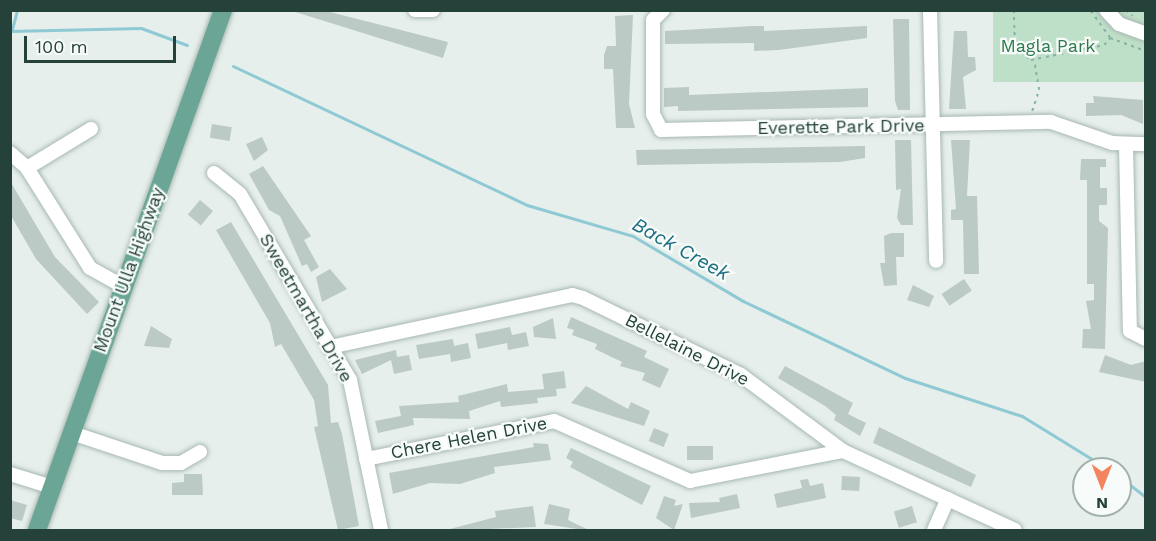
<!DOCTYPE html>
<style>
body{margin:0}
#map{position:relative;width:1156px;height:541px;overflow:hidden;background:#e6efeb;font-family:"Work Sans",sans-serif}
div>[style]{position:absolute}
.green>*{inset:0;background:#bfe0c8;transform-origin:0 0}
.stream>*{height:3px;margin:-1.5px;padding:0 1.5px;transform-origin:1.5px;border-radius:1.5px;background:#8ec9d4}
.building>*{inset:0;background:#bbcac4;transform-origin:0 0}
.path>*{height:1.5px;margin-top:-0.75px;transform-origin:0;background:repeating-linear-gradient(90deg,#86b3a5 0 3px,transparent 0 7.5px)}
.roads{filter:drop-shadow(0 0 2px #a8b8b2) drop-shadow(0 0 2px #a8b8b2)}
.minor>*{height:14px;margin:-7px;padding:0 7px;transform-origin:7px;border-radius:7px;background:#fff}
.major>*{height:18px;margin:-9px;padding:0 9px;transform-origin:9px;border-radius:9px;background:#6aa596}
span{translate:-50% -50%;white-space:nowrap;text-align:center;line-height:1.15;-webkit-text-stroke:4.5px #f7fbf9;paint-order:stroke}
.park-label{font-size:18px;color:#2d7a4b}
.street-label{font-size:18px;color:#24423a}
.water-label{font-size:20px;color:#1c6f80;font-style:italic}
.frame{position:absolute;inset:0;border:12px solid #24423a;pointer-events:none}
.north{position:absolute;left:1072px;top:457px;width:60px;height:60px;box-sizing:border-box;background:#f7fbf9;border:2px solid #a3b1ad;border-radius:50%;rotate:180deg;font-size:16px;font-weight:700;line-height:24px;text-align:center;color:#24423a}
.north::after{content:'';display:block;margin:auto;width:21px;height:27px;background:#f4845f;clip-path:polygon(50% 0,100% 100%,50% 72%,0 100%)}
.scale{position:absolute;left:24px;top:36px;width:152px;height:27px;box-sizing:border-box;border:3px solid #24423a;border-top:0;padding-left:8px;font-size:18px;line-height:21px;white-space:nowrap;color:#24423a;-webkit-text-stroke:4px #f7fbf9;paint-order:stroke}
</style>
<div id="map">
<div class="green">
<div style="left:993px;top:11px;width:152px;height:71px"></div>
</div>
<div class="stream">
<div style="left:12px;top:29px;width:20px;rotate:-75deg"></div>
<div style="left:10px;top:31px;width:131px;rotate:-1.3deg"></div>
<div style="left:141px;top:28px;width:49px;rotate:20.3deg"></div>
<div style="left:233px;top:66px;width:325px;rotate:25.3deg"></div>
<div style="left:527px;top:205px;width:110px;rotate:16.3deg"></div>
<div style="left:633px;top:236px;width:128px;rotate:30.6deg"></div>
<div style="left:743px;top:301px;width:179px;rotate:25.4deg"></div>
<div style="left:905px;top:378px;width:123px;rotate:18deg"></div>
<div style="left:1022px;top:416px;width:101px;rotate:31.6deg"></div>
<div style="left:1120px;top:477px;width:33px;rotate:38deg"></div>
</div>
<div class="building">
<div style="clip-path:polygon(289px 10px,322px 10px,448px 42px,443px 58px)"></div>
<div style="clip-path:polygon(633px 15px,629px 104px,635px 128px,616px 128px,613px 69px,604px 69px,604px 55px,607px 46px,616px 46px,615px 16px)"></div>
<div style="clip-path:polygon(893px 19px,909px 19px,910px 110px,898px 110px,895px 101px)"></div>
<div style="clip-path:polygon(753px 26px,764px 26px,764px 31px,867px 26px,867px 38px,779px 50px,754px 51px,754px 43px,665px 44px,665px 31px)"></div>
<div style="clip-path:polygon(954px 31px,967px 31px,968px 57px,975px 57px,976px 70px,963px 77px,966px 109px,949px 109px)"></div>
<div style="clip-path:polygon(689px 87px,689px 95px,868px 88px,868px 107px,678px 111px,678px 106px,664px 107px,664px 88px)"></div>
<div style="clip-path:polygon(1093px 96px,1143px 100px,1143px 124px,1121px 115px,1086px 116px,1086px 103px,1094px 103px)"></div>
<div style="left:212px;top:124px;width:20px;height:14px;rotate:9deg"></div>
<div style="clip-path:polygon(262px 137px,268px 150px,254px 161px,246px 144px)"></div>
<div style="clip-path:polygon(895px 140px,911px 140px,913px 225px,901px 225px,897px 218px,901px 189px,896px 190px)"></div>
<div style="clip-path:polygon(951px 140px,970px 140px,967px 196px,977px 196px,979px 274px,964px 274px,963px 220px,951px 220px,951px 210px,956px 209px)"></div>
<div style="clip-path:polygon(865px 146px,865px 158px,840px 162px,637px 165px,636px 150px)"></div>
<div style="clip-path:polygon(1081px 159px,1106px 159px,1106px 167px,1100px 167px,1100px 188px,1107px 188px,1107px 205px,1099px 205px,1099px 221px,1108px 228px,1105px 349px,1082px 348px,1083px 329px,1091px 329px,1086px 301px,1094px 300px,1094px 284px,1087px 284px,1087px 180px,1080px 180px)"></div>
<div style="clip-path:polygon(263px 166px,311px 236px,304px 240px,319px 267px,311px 272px,307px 264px,302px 266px,280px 216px,269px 210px,249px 174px)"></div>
<div style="clip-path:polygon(10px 181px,55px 257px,99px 302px,87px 314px,36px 259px,10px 214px)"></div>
<div style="left:200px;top:200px;width:17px;height:19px;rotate:40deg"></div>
<div style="clip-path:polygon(231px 222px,328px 385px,331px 423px,338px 422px,342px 434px,359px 526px,338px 530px,314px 427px,318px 426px,314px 400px,281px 344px,275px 347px,270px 323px,216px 230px)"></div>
<div style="clip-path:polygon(891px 233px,904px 233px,904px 257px,896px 257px,897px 285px,884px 286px,880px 263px,885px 263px,884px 236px)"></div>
<div style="clip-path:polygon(330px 269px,347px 289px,322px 302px,316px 277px)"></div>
<div style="left:964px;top:279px;width:14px;height:27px;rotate:56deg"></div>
<div style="clip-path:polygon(913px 285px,934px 296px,929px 307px,907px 300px)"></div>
<div style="clip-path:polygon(571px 317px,647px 351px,644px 357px,669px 369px,660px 388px,642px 380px,645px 373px,620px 366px,622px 362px,595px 349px,597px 344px,572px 335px,574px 330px,567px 328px)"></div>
<div style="clip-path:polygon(553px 318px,556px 339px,534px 337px,533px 327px)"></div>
<div style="clip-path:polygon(151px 326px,172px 339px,169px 348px,144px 346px)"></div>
<div style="clip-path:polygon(510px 327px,512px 335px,526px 332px,529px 346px,508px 350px,507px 343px,478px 349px,475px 334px)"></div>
<div style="clip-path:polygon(453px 339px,454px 346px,468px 343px,471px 358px,451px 362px,450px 354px,419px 359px,416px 345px)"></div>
<div style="clip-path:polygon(396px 350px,397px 357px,409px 355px,412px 370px,394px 374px,391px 360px,362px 374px,355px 360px)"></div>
<div style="clip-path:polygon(1105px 355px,1131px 365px,1146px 361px,1146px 382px,1099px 372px)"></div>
<div style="clip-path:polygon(785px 366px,853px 403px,848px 414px,866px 423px,860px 436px,834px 420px,836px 415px,825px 406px,778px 378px)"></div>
<div style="clip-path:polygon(564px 371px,566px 388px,556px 389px,557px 396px,537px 398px,538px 403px,501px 407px,500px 401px,469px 411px,470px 419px,413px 418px,414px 425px,378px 433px,375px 421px,401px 416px,399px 406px,459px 402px,458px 396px,507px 384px,508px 392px,544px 389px,542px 374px)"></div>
<div style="clip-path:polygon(586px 386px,628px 409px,631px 402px,650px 411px,644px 426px,571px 403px)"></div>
<div style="clip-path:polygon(879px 427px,976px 475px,971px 487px,873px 443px)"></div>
<div style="left:654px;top:428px;width:16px;height:14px;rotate:22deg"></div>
<div style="clip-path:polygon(533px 443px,548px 444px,551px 460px,494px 467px,495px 473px,460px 484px,430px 483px,393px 494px,389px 473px,534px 447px)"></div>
<div style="left:687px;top:446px;width:26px;height:14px"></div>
<div style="clip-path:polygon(571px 448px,651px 486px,642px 505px,570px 467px,573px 462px,566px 458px)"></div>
<div style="clip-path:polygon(184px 474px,202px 474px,203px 495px,172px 495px,172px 483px,184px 482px)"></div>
<div style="left:842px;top:476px;width:18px;height:14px;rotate:3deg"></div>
<div style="clip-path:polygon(808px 479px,810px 486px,823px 483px,826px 498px,777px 508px,774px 494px,802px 488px,800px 480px)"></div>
<div style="clip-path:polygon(737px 494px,740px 508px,691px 518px,689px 503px,720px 502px,719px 498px)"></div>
<div style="clip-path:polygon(664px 496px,676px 500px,674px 506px,683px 504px,674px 530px,656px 518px)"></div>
<div style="clip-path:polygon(10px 500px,27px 505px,22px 521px,10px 518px)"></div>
<div style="clip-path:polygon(549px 504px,570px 509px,568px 520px,591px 531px,544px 524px)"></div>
<div style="clip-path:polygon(533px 506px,536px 527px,442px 531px,496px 517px,495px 511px)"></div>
<div style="left:912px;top:506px;width:17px;height:19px;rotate:73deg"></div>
</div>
<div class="path">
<div style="left:1014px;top:10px;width:37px;rotate:88deg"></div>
<div style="left:1015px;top:47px;width:21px;rotate:39deg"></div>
<div style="left:1031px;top:60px;width:75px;rotate:-11.6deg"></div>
<div style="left:1104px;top:45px;width:9px;rotate:-49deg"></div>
<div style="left:1110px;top:38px;width:34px;rotate:-126deg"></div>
<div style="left:1126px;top:10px;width:9px;rotate:41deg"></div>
<div style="left:1110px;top:38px;width:38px;rotate:20deg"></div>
<div style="left:1032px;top:111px;width:22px;rotate:-72deg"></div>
<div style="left:1039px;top:90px;width:29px;rotate:-100deg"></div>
</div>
<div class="roads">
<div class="minor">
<div style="left:415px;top:10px;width:18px"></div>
<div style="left:663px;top:10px;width:14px;rotate:135deg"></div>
<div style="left:653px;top:20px;width:94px;rotate:90deg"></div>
<div style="left:653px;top:114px;width:18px;rotate:63deg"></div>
<div style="left:661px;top:130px;width:390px;rotate:-1.2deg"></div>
<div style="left:1051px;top:122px;width:65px;rotate:19deg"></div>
<div style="left:1112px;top:143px;width:34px;rotate:2deg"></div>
<div style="left:930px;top:10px;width:251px;rotate:88.6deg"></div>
<div style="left:1106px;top:10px;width:19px;rotate:47deg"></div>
<div style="left:1119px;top:24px;width:29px;rotate:20deg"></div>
<div style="left:1126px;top:145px;width:186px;rotate:88.8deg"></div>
<div style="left:1130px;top:331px;width:18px;rotate:27deg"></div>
<div style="left:10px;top:153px;width:23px;rotate:41deg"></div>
<div style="left:27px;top:168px;width:118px;rotate:57.8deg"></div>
<div style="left:90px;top:268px;width:39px;rotate:29deg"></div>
<div style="left:27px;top:168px;width:75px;rotate:-31.4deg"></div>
<div style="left:214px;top:173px;width:33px;rotate:39deg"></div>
<div style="left:240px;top:194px;width:216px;rotate:59.4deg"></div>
<div style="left:350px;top:380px;width:153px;rotate:78.3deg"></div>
<div style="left:330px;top:347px;width:248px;rotate:-12.1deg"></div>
<div style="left:572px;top:295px;width:11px;rotate:15deg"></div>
<div style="left:583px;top:298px;width:176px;rotate:26deg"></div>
<div style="left:741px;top:375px;width:127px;rotate:36.7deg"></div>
<div style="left:843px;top:451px;width:189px;rotate:24.7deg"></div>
<div style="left:72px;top:433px;width:95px;rotate:18.4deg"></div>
<div style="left:162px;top:463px;width:19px"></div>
<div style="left:181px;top:463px;width:22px;rotate:-30deg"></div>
<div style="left:366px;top:459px;width:192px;rotate:-11.4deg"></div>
<div style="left:554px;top:421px;width:149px;rotate:23.8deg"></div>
<div style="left:690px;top:481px;width:156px;rotate:-11.1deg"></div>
<div style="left:10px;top:474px;width:44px;rotate:17.2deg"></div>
<div style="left:934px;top:530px;width:34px;rotate:-66deg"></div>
</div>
<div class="major">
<div style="left:37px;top:530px;width:552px;rotate:-70.32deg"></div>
</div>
</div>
<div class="park-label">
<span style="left:1048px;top:46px">Magla Park</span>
</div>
<div class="street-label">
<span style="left:841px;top:127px;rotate:-1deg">Everette Park Drive</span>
<span style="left:129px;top:270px;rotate:-70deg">Mount Ulla Highway</span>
<span style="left:306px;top:308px;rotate:60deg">Sweetmartha Drive</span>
<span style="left:687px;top:350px;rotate:27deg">Bellelaine Drive</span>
<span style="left:469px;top:438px;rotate:-11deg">Chere Helen Drive</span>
</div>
<div class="water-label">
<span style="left:681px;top:249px;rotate:29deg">Back Creek</span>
</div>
<div class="frame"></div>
<div class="north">N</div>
<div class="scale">100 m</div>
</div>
